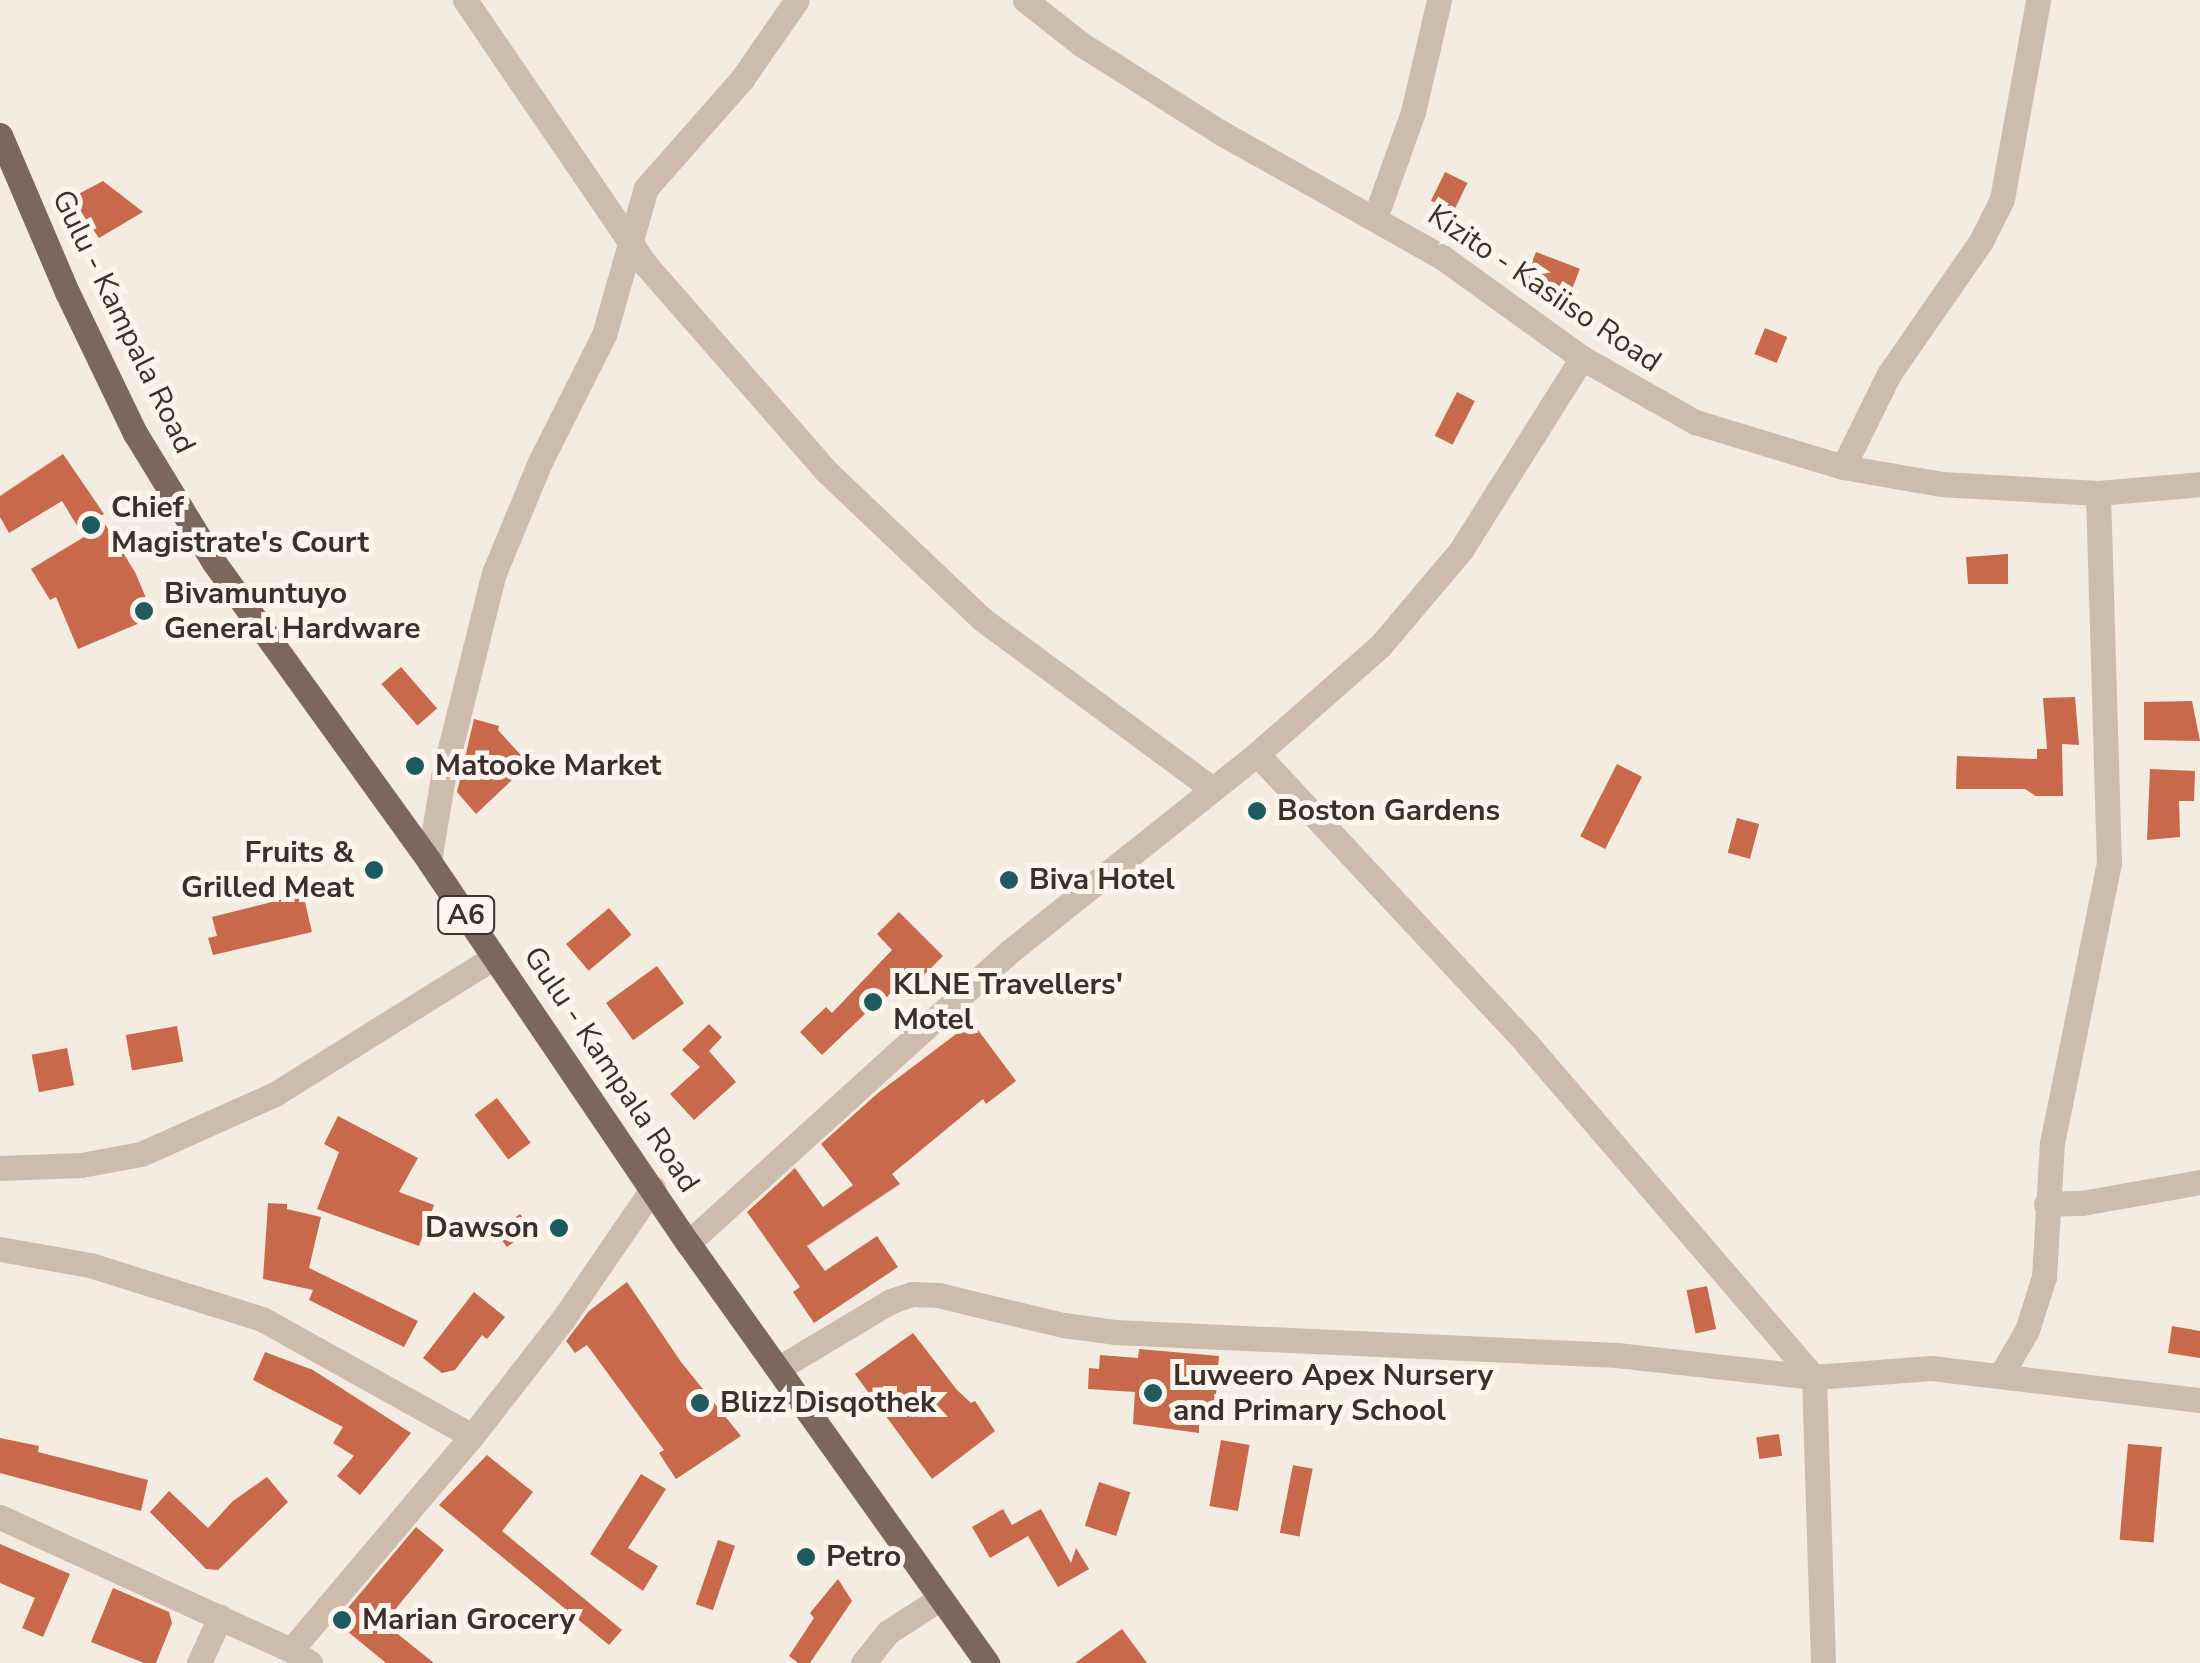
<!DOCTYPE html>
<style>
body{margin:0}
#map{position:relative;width:2200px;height:1663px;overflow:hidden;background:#f4ebe1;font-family:"Nunito Sans",sans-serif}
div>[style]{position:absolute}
.building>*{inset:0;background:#c8694b;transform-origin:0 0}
.minor>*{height:25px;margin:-12.5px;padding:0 12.5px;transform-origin:12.5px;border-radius:12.5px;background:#cdbbac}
.major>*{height:25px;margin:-12.5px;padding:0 12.5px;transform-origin:12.5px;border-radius:12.5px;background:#7d675c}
.dots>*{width:28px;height:28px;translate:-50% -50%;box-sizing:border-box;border:5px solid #fbf5ee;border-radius:50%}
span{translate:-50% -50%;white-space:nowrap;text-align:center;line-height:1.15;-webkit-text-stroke:10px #fbf5ee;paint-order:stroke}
.shield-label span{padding:2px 8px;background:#fbf5ee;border:2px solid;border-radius:8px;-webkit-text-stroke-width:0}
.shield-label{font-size:28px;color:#3b302b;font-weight:700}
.street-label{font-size:30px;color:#3b302b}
.poi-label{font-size:30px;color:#3b302b;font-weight:700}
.left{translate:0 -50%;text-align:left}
.right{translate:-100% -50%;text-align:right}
</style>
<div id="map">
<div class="building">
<div style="left:1445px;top:172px;width:25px;height:32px;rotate:26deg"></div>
<div style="clip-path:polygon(103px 181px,143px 212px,99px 238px,71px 198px)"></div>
<div style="left:1536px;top:252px;width:47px;height:33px;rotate:21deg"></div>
<div style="left:1765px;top:328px;width:24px;height:28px;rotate:22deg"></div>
<div style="left:1457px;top:392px;width:20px;height:49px;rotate:27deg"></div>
<div style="clip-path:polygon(63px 454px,104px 514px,100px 516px,135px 572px,154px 617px,78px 649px,56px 597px,50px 600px,31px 569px,84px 537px,62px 501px,9px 533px,0 517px,0 496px)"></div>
<div style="clip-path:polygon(2008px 554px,2008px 584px,1968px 584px,1966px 557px)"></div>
<div style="left:401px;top:667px;width:55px;height:26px;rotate:49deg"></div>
<div style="clip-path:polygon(2075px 697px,2079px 745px,2062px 744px,2063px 796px,2036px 796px,2025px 789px,1956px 789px,1957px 756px,2037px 759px,2037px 749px,2047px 749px,2043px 698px)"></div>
<div style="clip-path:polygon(2192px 701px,2200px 741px,2144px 740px,2144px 702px)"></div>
<div style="clip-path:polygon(474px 719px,499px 726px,498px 730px,529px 764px,476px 814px,457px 792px)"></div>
<div style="left:1617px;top:764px;width:28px;height:81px;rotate:27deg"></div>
<div style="clip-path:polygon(2150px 769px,2195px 771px,2194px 801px,2179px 801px,2180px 837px,2147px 840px)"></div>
<div style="left:1737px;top:818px;width:23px;height:36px;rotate:15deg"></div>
<div style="clip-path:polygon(303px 894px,312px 932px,213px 955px,208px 938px,217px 936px,212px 917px)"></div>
<div style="left:609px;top:908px;width:35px;height:56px;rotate:50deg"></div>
<div style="clip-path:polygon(899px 912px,943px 956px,921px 978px,912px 970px,871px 1014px,868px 1011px,822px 1055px,800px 1032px,826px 1007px,832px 1013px,892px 950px,877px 934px)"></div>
<div style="left:657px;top:966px;width:46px;height:63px;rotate:54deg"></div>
<div style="clip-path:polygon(972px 1022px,1016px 1081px,986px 1104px,983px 1099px,892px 1174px,900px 1184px,807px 1246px,825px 1271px,877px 1236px,898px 1267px,814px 1323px,793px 1292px,800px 1287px,747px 1212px,795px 1168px,823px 1207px,853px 1185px,821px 1144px,878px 1093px)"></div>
<div style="clip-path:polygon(709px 1024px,722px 1037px,709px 1051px,736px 1082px,694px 1120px,670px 1094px,700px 1067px,682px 1050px)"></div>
<div style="left:177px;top:1026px;width:36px;height:52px;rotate:80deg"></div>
<div style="left:67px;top:1048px;width:38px;height:36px;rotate:79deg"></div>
<div style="left:497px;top:1098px;width:56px;height:28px;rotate:53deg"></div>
<div style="clip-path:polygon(338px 1116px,418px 1158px,399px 1192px,434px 1205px,419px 1246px,317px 1209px,339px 1152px,324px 1144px)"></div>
<div style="clip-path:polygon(268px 1203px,287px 1204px,287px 1209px,321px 1217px,309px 1268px,418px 1321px,404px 1347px,309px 1300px,313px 1290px,263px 1279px)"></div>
<div style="left:520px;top:1214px;width:19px;height:30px;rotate:54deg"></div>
<div style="clip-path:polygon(627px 1282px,681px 1362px,741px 1436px,676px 1479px,659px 1453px,664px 1450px,587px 1345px,575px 1353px,566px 1341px,589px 1311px)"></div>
<div style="left:1707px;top:1286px;width:44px;height:21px;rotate:78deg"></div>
<div style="clip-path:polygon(474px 1292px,505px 1317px,487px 1339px,482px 1335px,455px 1370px,442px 1373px,423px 1358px)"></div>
<div style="clip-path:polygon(2172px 1326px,2200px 1331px,2200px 1358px,2168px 1353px)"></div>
<div style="clip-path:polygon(913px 1333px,957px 1390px,971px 1403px,975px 1401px,995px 1431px,932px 1479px,855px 1374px)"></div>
<div style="clip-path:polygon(1139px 1349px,1219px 1356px,1215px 1407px,1199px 1406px,1199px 1433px,1133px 1424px,1135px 1392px,1088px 1389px,1089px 1368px,1099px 1369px,1100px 1355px,1138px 1358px)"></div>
<div style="clip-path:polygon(265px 1352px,313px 1370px,411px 1433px,360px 1495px,337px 1476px,354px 1456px,333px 1443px,343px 1427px,253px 1380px)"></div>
<div style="left:1779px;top:1434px;width:22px;height:23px;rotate:82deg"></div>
<div style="clip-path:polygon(0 1438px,39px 1446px,38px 1452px,148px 1480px,141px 1511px,0 1473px)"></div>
<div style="left:1221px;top:1440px;width:29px;height:67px;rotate:10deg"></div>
<div style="left:2128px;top:1444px;width:34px;height:96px;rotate:5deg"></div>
<div style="clip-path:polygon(487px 1455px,533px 1492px,502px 1531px,622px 1630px,609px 1645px,439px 1505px)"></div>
<div style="left:1293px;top:1465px;width:20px;height:69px;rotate:11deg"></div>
<div style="clip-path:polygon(641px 1474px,666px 1489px,628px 1548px,658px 1566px,643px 1591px,590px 1554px)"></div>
<div style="clip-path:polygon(267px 1477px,288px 1502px,218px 1570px,206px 1569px,150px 1512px,169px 1491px,208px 1528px,233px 1501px)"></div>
<div style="left:1099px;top:1482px;width:33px;height:46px;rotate:18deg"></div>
<div style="clip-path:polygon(1003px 1509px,1012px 1525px,1041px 1509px,1071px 1563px,1076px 1548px,1089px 1569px,1058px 1587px,1028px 1536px,990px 1558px,972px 1527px)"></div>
<div style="clip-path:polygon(416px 1527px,444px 1550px,384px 1623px,434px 1663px,386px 1663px,336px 1622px)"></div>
<div style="left:718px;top:1540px;width:18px;height:68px;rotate:19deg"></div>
<div style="clip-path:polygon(0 1544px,70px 1574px,43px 1637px,22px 1628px,35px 1598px,0 1583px)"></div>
<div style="clip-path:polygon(838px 1579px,852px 1601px,810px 1663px,798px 1663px,789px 1656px,814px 1618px,810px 1613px)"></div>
<div style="clip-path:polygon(113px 1588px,169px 1612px,172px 1623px,156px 1663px,144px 1663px,91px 1642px)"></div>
<div style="clip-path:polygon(1122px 1629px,1147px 1663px,1075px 1663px)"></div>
</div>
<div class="minor">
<div style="left:465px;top:0;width:320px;rotate:55.7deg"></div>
<div style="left:645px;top:264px;width:275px;rotate:48.8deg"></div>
<div style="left:826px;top:471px;width:215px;rotate:43.5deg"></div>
<div style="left:982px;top:619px;width:283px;rotate:36.4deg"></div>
<div style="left:1025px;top:0;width:71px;rotate:38.2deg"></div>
<div style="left:1081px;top:44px;width:162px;rotate:32.4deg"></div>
<div style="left:1218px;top:131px;width:257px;rotate:29.4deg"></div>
<div style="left:1442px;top:257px;width:173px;rotate:35.8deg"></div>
<div style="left:1582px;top:358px;width:130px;rotate:29.5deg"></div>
<div style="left:1695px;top:422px;width:155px;rotate:16.9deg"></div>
<div style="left:1843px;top:467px;width:99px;rotate:9.8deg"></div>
<div style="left:1941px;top:484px;width:157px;rotate:3.3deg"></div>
<div style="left:2098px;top:493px;width:102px;rotate:-5deg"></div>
<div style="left:1375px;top:218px;width:113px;rotate:-70.3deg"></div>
<div style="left:1413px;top:112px;width:115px;rotate:-76.9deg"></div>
<div style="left:1843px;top:467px;width:104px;rotate:-63.7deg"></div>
<div style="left:1889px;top:374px;width:162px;rotate:-55.3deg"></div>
<div style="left:1981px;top:241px;width:47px;rotate:-63.4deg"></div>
<div style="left:2002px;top:199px;width:202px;rotate:-79.7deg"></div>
<div style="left:1257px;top:754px;width:398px;rotate:47deg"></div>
<div style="left:1528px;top:1045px;width:438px;rotate:49.3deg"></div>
<div style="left:1814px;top:1377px;width:286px;rotate:88.2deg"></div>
<div style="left:429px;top:861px;width:85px;rotate:-80.5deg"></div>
<div style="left:443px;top:777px;width:210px;rotate:-76deg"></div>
<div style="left:494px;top:573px;width:120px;rotate:-67.5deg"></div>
<div style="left:540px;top:462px;width:142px;rotate:-63.3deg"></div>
<div style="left:604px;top:335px;width:153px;rotate:-74.1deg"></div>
<div style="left:646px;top:188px;width:145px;rotate:-48.6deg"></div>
<div style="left:742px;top:79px;width:96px;rotate:-55.2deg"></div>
<div style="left:0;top:1168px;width:81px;rotate:-2.1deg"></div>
<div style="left:81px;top:1165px;width:61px;rotate:-10.4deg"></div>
<div style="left:141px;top:1154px;width:147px;rotate:-24.1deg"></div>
<div style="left:275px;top:1094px;width:258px;rotate:-32deg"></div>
<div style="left:2046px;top:1204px;width:36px;rotate:-2deg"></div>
<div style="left:2082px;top:1203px;width:120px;rotate:-10.1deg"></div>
<div style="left:688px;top:1243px;width:433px;rotate:-42.2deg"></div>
<div style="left:1009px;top:952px;width:317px;rotate:-38.6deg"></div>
<div style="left:1257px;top:754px;width:164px;rotate:-41.3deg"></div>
<div style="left:1380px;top:646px;width:126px;rotate:-49.8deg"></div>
<div style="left:1461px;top:550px;width:227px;rotate:-57.8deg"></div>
<div style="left:0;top:1249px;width:91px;rotate:10.1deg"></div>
<div style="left:90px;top:1265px;width:180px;rotate:17.4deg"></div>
<div style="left:262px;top:1319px;width:240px;rotate:29.1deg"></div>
<div style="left:779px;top:1368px;width:131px;rotate:-30.9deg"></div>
<div style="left:891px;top:1301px;width:22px;rotate:-18deg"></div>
<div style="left:912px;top:1294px;width:26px;rotate:2deg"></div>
<div style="left:938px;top:1295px;width:129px;rotate:13.5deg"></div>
<div style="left:1063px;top:1325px;width:52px;rotate:7.7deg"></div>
<div style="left:1115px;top:1332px;width:503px;rotate:2.62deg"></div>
<div style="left:1617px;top:1355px;width:198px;rotate:6.4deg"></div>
<div style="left:1814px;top:1377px;width:117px;rotate:-4.4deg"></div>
<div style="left:1931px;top:1368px;width:271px;rotate:6.8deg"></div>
<div style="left:2001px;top:1375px;width:52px;rotate:-60deg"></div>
<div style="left:2027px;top:1330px;width:56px;rotate:-72.2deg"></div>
<div style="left:2044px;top:1277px;width:134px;rotate:-86.6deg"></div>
<div style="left:2052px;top:1143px;width:285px;rotate:-78.5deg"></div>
<div style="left:2109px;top:864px;width:371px;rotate:-91.7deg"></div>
<div style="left:0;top:1517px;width:320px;rotate:24.6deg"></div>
<div style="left:291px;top:1650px;width:23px;rotate:34deg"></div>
<div style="left:291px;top:1650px;width:280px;rotate:-49.8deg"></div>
<div style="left:472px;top:1436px;width:148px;rotate:-52.1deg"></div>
<div style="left:563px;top:1319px;width:159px;rotate:-55.5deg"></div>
<div style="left:199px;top:1663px;width:51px;rotate:-65.5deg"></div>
<div style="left:863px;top:1663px;width:40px;rotate:-51deg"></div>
<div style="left:888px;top:1632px;width:63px;rotate:-32.7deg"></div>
</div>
<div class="major">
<div style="left:0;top:135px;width:171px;rotate:66.9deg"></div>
<div style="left:67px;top:292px;width:157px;rotate:64.3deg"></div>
<div style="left:135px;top:433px;width:150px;rotate:58.6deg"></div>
<div style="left:213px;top:561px;width:370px;rotate:54.2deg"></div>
<div style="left:429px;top:861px;width:462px;rotate:55.9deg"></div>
<div style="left:688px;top:1243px;width:516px;rotate:54.55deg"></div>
</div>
<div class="dots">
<div style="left:91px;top:525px;background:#1f5a5e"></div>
<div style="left:144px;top:611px;background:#1f5a5e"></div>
<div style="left:415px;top:766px;background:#1f5a5e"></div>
<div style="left:1257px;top:811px;background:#1f5a5e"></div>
<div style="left:374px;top:870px;background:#1f5a5e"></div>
<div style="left:1009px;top:880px;background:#1f5a5e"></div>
<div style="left:873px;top:1002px;background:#1f5a5e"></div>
<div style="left:559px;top:1228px;background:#1f5a5e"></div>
<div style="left:1153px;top:1393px;background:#1f5a5e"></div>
<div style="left:700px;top:1403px;background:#1f5a5e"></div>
<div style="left:806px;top:1557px;background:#1f5a5e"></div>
<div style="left:342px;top:1620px;background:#1f5a5e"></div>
</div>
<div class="shield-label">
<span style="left:466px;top:915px">A6</span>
</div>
<div class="street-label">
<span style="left:1544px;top:289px;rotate:34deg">Kizito - Kasiiso Road</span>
<span style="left:123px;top:322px;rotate:64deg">Gulu - Kampala Road</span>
<span style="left:611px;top:1070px;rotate:56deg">Gulu - Kampala Road</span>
</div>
<div class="poi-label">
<span class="left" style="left:111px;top:525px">Chief<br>Magistrate's Court</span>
<span class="left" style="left:164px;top:611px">Bivamuntuyo<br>General Hardware</span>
<span class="left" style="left:435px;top:766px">Matooke Market</span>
<span class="left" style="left:1277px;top:811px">Boston Gardens</span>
<span class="right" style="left:354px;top:870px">Fruits &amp;<br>Grilled Meat</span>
<span class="left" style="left:1029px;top:880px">Biva Hotel</span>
<span class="left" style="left:893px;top:1002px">KLNE Travellers'<br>Motel</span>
<span class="right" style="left:539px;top:1228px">Dawson</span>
<span class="left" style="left:1173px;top:1393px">Luweero Apex Nursery<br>and Primary School</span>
<span class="left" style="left:720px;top:1403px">Blizz Disqothek</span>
<span class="left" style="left:826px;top:1557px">Petro</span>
<span class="left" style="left:362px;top:1620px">Marian Grocery</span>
</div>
</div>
